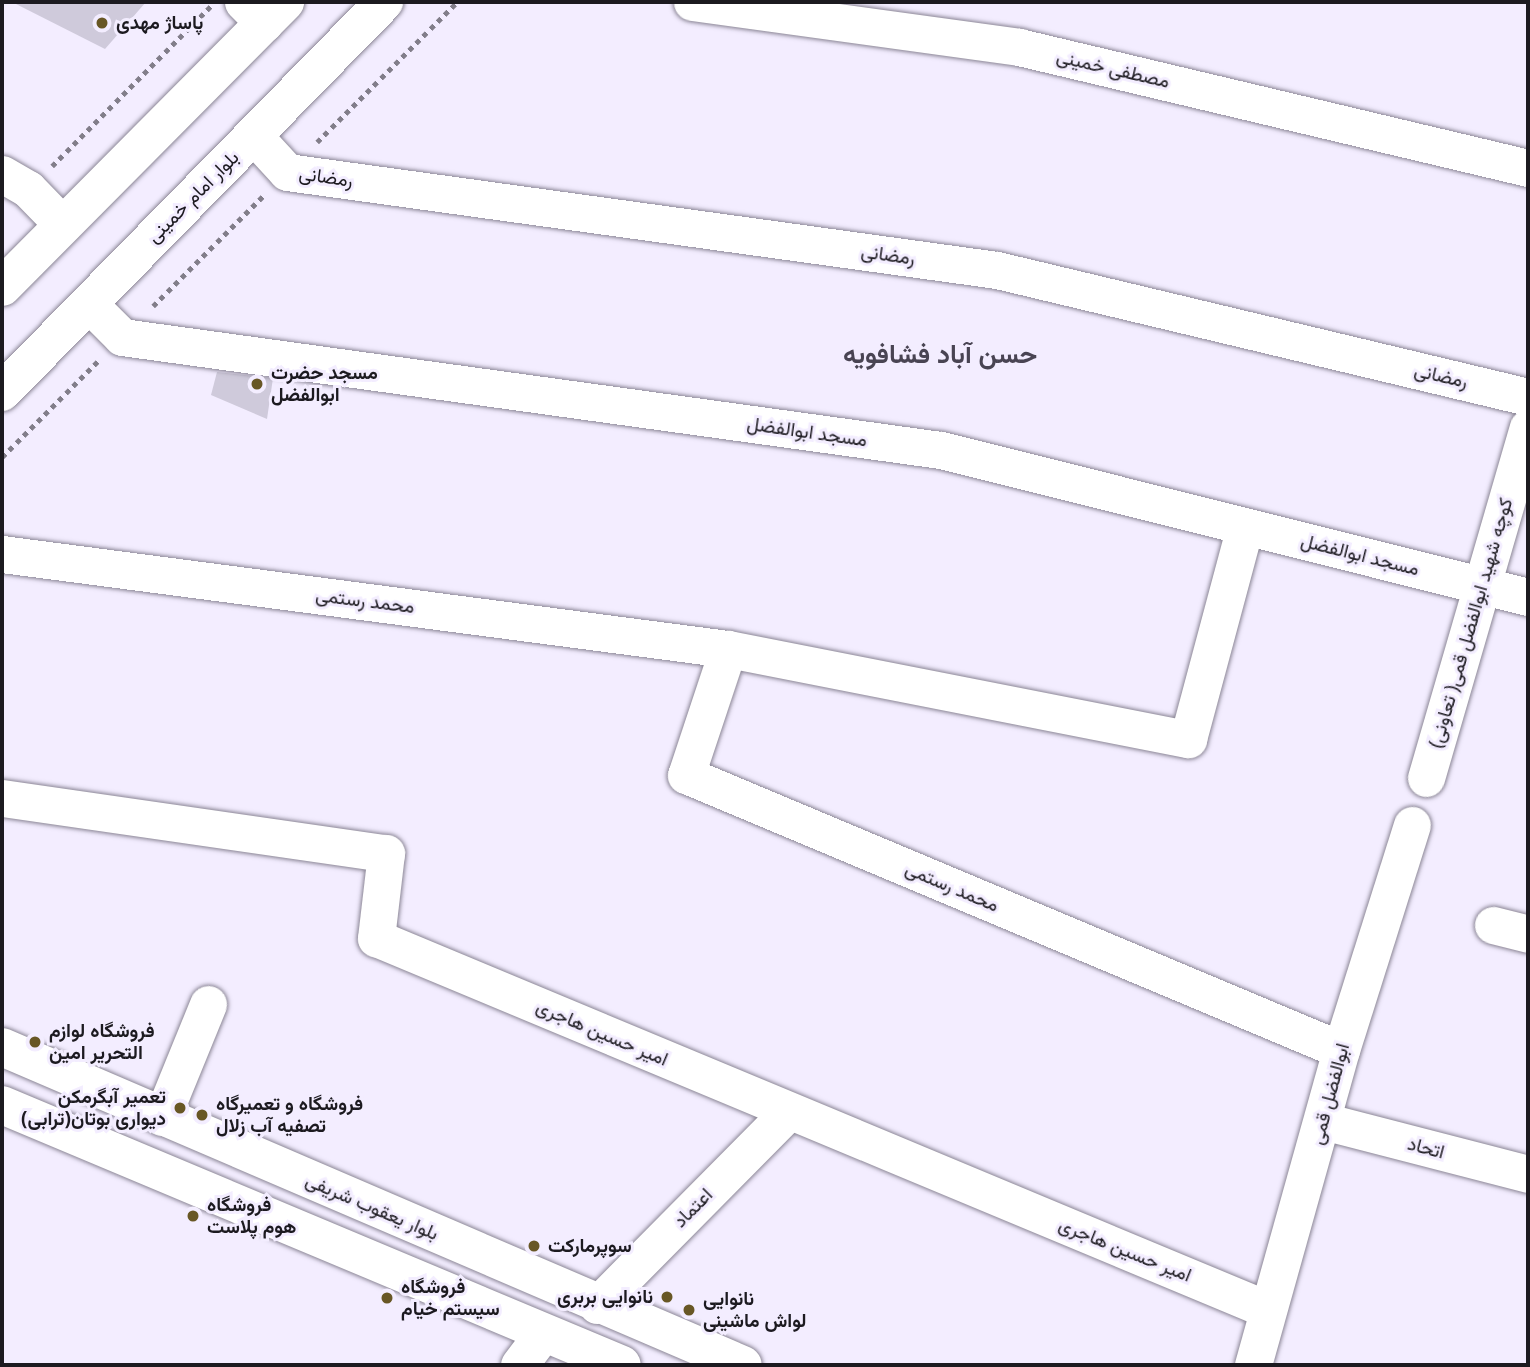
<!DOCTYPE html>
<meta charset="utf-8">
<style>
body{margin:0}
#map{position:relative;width:1530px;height:1367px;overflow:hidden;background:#f3edff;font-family:"Noto Sans",Vazirmatn,sans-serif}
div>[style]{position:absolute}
.building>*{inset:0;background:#cfcadb}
.path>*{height:4.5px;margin-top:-2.25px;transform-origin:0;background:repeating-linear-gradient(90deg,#827e8a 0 5px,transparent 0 10px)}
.roads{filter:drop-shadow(0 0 2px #8b8696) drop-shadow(0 0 2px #8b8696)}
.minor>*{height:37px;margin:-18.5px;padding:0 18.5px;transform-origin:18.5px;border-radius:18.5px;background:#fff}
.major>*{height:38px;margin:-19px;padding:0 19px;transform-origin:19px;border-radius:19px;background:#fff}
.highway>*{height:38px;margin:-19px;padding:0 19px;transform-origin:19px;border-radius:19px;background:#fff}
.dots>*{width:19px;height:19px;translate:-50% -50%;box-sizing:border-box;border:4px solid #f3edff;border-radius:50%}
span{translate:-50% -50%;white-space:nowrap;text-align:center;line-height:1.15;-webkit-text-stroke:6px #f3edff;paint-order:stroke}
.poi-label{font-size:19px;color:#1c1a20;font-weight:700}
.left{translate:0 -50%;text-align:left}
.right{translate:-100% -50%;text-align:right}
.street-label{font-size:19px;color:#1c1a20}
.district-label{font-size:26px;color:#494453;font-weight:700}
.frame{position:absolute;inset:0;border:4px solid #1c1a20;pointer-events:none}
</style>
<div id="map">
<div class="building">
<div style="clip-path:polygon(12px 2px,146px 2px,105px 49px)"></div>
<div style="clip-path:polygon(217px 372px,273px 378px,267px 419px,211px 395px)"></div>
</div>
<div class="path">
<div style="left:317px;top:142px;width:198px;rotate:-45deg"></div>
<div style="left:52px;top:166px;width:226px;rotate:-45.2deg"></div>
<div style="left:153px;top:306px;width:156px;rotate:-45deg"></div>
<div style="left:2px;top:457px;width:136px;rotate:-45deg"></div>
</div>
<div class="roads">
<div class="minor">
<div style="left:243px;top:2px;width:30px;rotate:45deg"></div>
<div style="left:692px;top:2px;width:330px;rotate:7.8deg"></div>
<div style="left:1019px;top:47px;width:523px;rotate:13.37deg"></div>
<div style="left:253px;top:135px;width:50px;rotate:47.4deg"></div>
<div style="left:287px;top:172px;width:717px;rotate:7.86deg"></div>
<div style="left:997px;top:270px;width:546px;rotate:13.45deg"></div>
<div style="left:2px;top:174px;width:30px;rotate:30deg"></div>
<div style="left:28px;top:189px;width:50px;rotate:45.8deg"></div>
<div style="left:88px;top:303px;width:48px;rotate:45deg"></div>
<div style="left:122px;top:337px;width:827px;rotate:7.86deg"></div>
<div style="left:941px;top:450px;width:605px;rotate:14.06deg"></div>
<div style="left:2px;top:554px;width:732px;rotate:7.46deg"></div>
<div style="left:728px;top:649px;width:469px;rotate:11.1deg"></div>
<div style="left:1188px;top:739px;width:220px;rotate:-75deg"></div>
<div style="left:728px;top:649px;width:133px;rotate:108.4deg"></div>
<div style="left:686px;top:775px;width:710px;rotate:22.77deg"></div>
<div style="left:1426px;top:778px;width:365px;rotate:-73.8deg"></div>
<div style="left:2px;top:798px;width:388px;rotate:8.2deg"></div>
<div style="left:386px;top:853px;width:86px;rotate:96.7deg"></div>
<div style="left:376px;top:938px;width:964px;rotate:22.63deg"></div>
<div style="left:1493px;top:925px;width:36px;rotate:14deg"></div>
<div style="left:162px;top:1117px;width:122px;rotate:-67.8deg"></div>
<div style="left:1323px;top:1121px;width:212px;rotate:14.5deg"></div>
<div style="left:597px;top:1305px;width:273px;rotate:-45.3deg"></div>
<div style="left:519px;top:1365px;width:40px;rotate:-53deg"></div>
<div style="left:1253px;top:1365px;width:327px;rotate:-74.4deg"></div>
<div style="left:1341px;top:1050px;width:236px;rotate:-72.5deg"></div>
</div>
<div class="major">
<div style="left:2px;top:1047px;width:806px;rotate:23.23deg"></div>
<div style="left:2px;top:1105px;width:672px;rotate:22.75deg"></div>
</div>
<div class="highway">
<div style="left:2px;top:287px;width:402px;rotate:-45.2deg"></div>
<div style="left:2px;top:392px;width:546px;rotate:-45.59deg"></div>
</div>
</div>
<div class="dots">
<div style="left:102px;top:23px;background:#685725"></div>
<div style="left:257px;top:384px;background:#685725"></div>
<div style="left:35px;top:1042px;background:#685725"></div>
<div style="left:180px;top:1108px;background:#685725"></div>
<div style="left:202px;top:1115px;background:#685725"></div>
<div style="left:193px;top:1216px;background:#685725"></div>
<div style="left:534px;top:1246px;background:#685725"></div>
<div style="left:667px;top:1297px;background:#685725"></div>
<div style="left:387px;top:1298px;background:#685725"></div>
<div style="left:689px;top:1310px;background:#685725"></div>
</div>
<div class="poi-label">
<span class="left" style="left:116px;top:23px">پاساژ مهدی</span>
<span class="left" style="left:271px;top:384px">مسجد حضرت<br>ابوالفضل</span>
<span class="left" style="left:49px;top:1042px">فروشگاه لوازم<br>التحریر امین</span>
<span class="right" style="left:166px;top:1108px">تعمیر آبگرمکن<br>دیواری بوتان(ترابی)</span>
<span class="left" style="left:216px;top:1115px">فروشگاه و تعمیرگاه<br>تصفیه آب زلال</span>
<span class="left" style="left:207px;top:1216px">فروشگاه<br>هوم پلاست</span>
<span class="left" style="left:548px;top:1246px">سوپرمارکت</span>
<span class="left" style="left:401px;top:1298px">فروشگاه<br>سیستم خیام</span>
<span class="right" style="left:653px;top:1297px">نانوایی بربری</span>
<span class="left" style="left:703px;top:1310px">نانوایی<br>لواش ماشینی</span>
</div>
<div class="street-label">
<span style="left:1113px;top:69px;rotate:13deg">مصطفی خمینی</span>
<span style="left:326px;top:177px;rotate:8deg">رمضانی</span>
<span style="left:193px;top:197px;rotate:-45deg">بلوار امام خمینی</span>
<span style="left:888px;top:255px;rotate:8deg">رمضانی</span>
<span style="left:1441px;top:376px;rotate:13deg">رمضانی</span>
<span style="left:807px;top:432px;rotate:8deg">مسجد ابوالفضل</span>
<span style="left:1360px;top:555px;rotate:14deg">مسجد ابوالفضل</span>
<span style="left:365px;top:601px;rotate:7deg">محمد رستمی</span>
<span style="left:1471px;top:623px;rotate:-74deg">کوچه شهید ابوالفضل قمی( تعاونی)</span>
<span style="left:952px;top:887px;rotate:23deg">محمد رستمی</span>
<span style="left:602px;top:1033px;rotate:23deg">امیر حسین هاجری</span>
<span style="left:1330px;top:1094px;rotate:-75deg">ابوالفضل قمی</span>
<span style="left:1426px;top:1148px;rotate:15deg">اتحاد</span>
<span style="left:372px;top:1207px;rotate:23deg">بلوار یعقوب شریفی</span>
<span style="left:693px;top:1208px;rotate:-45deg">اعتماد</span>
<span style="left:1125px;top:1250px;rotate:22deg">امیر حسین هاجری</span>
</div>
<div class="district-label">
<span style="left:940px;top:354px">حسن آباد فشافویه</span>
</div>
<div class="frame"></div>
</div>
